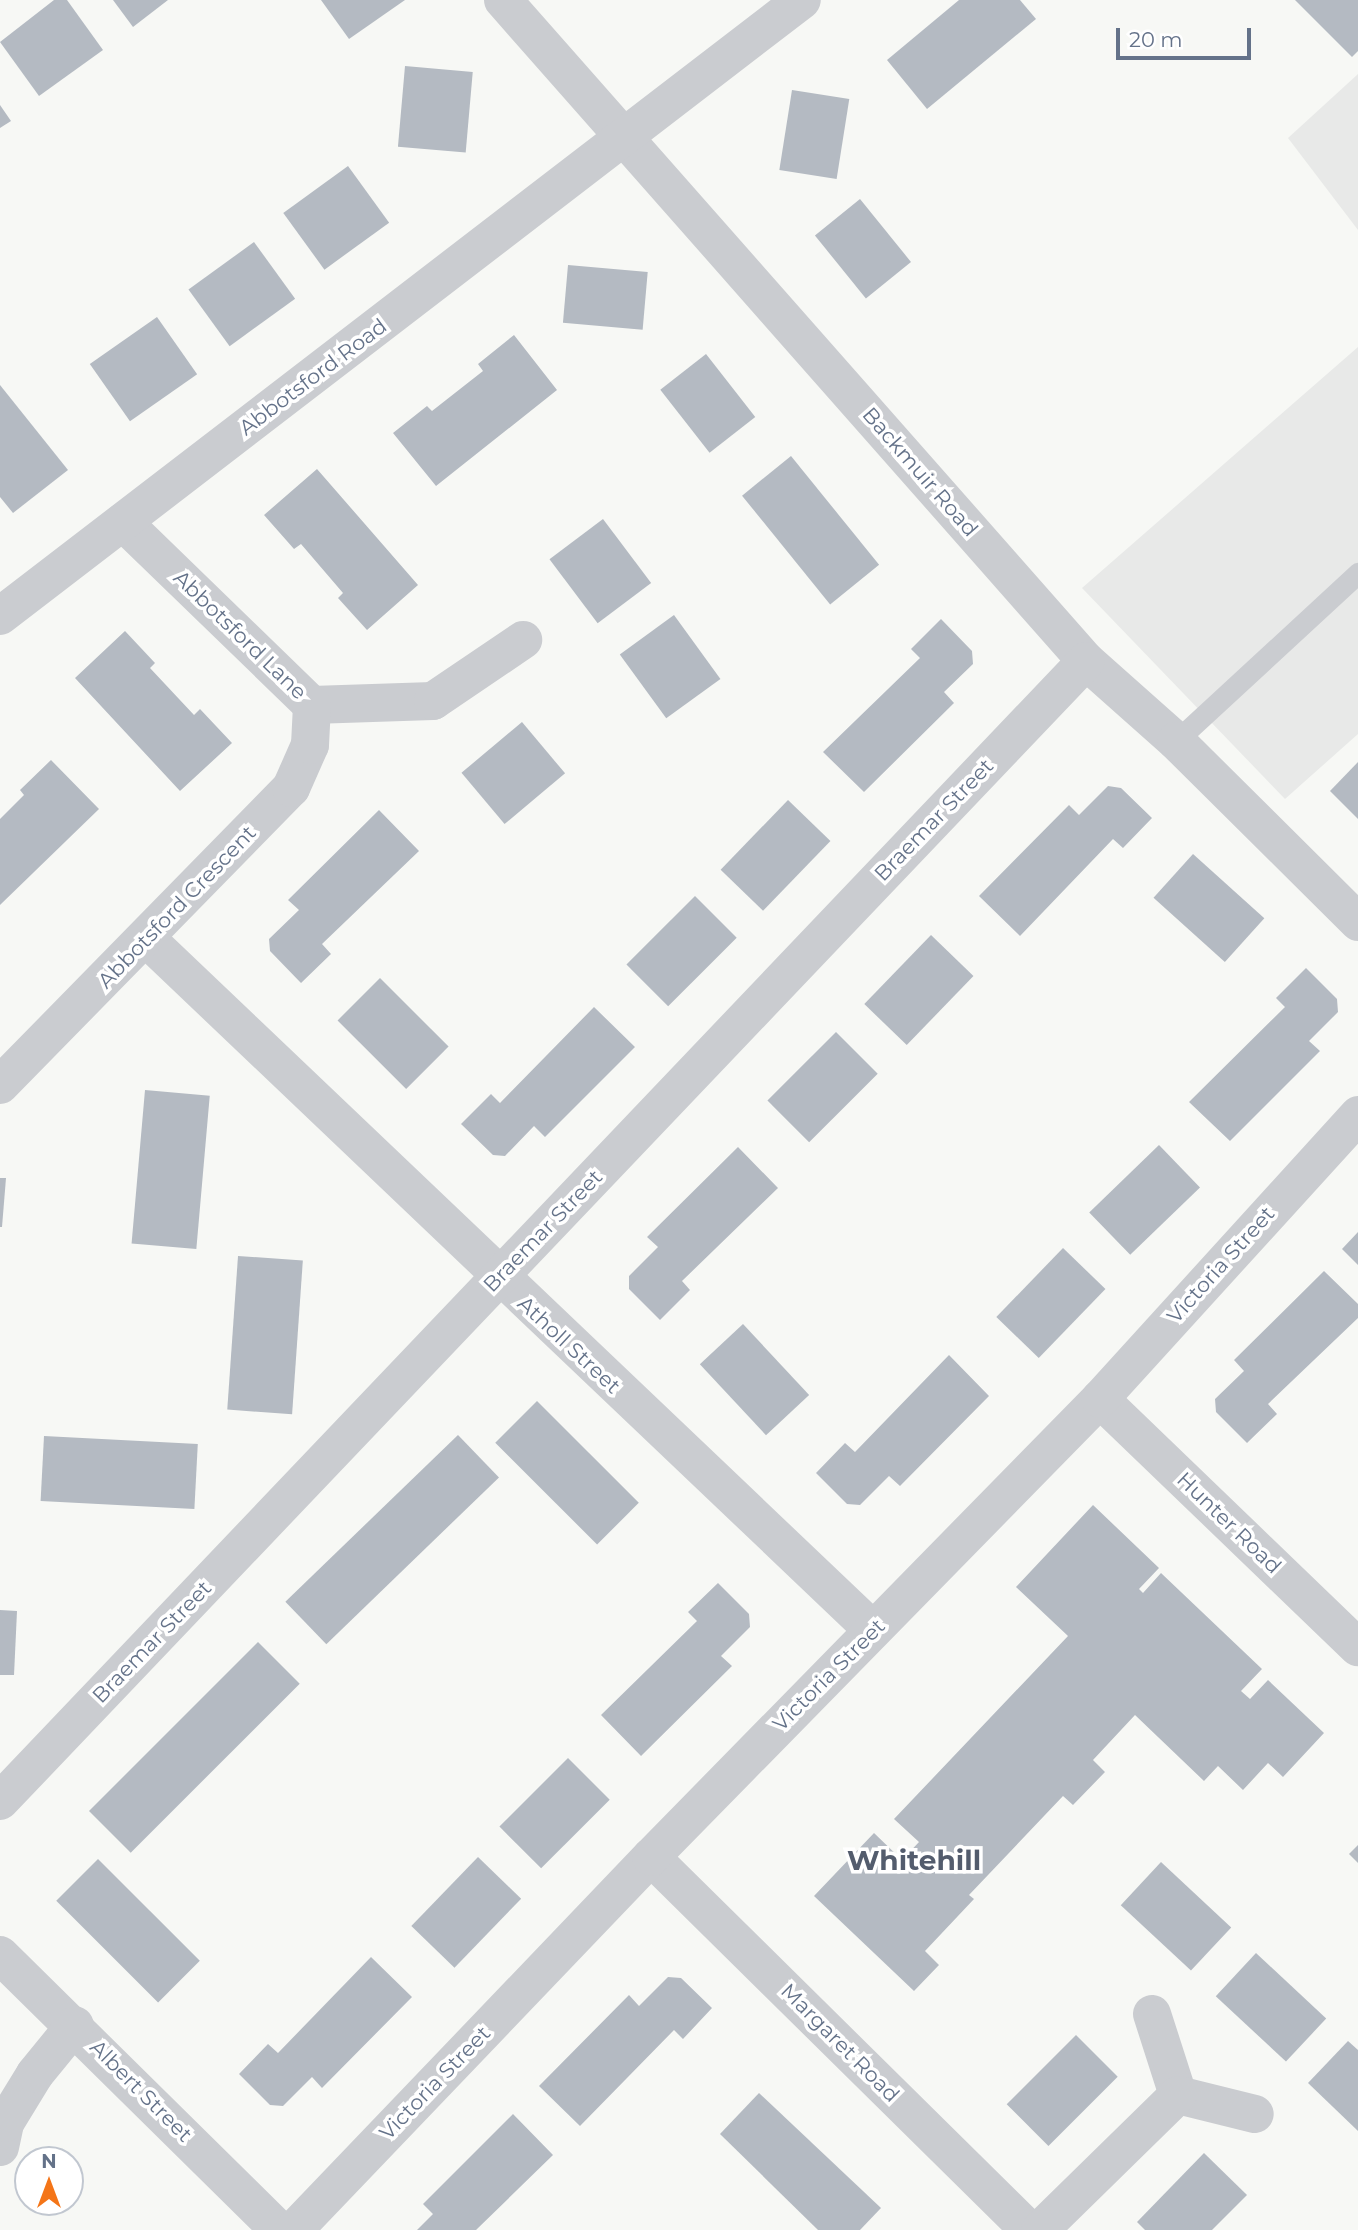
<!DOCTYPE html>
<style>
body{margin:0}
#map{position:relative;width:1358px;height:2230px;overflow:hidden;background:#f7f8f5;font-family:Montserrat,sans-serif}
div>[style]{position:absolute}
.built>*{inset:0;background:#e8e9e8}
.building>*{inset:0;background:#b4bac2;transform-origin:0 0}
.lane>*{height:21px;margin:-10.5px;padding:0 10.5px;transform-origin:10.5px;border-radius:10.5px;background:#caccd0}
.street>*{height:38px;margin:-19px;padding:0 19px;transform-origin:19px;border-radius:19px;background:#caccd0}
span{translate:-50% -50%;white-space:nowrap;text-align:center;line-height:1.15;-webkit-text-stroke:7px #fff;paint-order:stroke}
.street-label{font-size:21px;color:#647289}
.district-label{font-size:28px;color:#535c6d;font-weight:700}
.north{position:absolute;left:14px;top:2146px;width:70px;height:70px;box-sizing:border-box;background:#fff;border:2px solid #c1c7d0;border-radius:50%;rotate:0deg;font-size:19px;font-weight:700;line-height:28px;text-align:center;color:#647289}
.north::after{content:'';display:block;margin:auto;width:24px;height:32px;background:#f47518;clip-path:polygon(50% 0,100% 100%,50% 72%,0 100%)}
.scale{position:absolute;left:1116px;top:28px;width:135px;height:32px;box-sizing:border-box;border:4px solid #647289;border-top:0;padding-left:9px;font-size:21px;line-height:24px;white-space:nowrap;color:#647289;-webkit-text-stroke:5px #fff;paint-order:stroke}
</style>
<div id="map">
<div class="built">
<div style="clip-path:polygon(1358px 74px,1358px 230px,1288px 138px)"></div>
<div style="clip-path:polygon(1358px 347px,1358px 734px,1285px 799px,1082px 588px)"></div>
</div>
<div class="building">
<div style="clip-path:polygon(54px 0,67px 0,103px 50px,39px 96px,0 42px)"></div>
<div style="clip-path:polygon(113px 0,168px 0,133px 27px)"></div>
<div style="clip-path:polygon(321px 0,405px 0,349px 39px)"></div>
<div style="clip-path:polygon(959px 0,1020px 0,1036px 19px,927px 109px,887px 60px)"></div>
<div style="clip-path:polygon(1295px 0,1358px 0,1358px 51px,1352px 57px)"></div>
<div style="left:405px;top:66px;width:68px;height:81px;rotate:5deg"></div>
<div style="left:792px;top:90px;width:58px;height:81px;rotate:9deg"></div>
<div style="clip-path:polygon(0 105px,11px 121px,0 128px)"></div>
<div style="left:348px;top:166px;width:70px;height:80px;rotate:54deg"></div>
<div style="left:860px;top:199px;width:81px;height:58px;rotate:51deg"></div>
<div style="left:254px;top:242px;width:70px;height:81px;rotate:54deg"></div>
<div style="left:568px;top:265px;width:80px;height:58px;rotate:5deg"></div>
<div style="left:157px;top:317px;width:70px;height:82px;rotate:55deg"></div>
<div style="clip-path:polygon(514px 335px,557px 390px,436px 486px,393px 433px,427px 406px,432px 411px,483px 371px,478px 364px)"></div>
<div style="left:706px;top:354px;width:80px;height:58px;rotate:52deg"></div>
<div style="clip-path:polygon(0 385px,68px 470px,13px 513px,0 497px)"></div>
<div style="left:791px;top:456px;width:140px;height:63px;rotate:51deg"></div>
<div style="clip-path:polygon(317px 469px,418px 585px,367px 630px,338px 598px,343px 593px,301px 544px,294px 549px,264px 515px)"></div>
<div style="left:603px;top:519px;width:80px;height:67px;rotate:53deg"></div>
<div style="left:674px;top:615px;width:79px;height:67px;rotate:54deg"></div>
<div style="clip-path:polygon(941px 619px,972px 651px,973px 664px,944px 692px,954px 703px,864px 792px,823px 752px,920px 658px,911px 649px)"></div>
<div style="clip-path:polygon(125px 631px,155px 663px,150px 668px,194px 715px,200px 709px,232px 743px,180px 791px,75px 678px)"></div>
<div style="left:522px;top:722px;width:67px;height:79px;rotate:50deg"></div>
<div style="clip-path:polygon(51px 760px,99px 809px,0 905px,0 819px,24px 795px,20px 790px)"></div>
<div style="clip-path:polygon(1358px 762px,1358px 819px,1330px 791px)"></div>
<div style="clip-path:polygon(1108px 786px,1121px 788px,1152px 818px,1123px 848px,1113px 839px,1020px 936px,979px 896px,1069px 805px,1079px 815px)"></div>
<div style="left:788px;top:800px;width:59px;height:97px;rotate:44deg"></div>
<div style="clip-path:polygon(379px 810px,419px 851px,322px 944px,331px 954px,301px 983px,270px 951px,269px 939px,299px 910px,288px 900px)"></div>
<div style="left:1193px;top:854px;width:96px;height:59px;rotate:42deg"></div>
<div style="left:695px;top:896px;width:59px;height:97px;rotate:45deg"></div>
<div style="left:931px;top:935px;width:59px;height:96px;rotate:44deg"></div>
<div style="clip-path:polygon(1306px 968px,1337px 999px,1338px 1012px,1309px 1041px,1320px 1051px,1230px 1141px,1189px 1102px,1285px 1007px,1276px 998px)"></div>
<div style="left:380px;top:978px;width:97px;height:60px;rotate:45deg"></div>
<div style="clip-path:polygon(594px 1007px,635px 1047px,545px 1137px,534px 1126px,505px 1156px,493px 1155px,461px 1124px,491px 1094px,500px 1103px)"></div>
<div style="left:836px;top:1032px;width:59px;height:97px;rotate:45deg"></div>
<div style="left:145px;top:1090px;width:65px;height:154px;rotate:5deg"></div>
<div style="left:1159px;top:1145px;width:59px;height:97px;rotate:46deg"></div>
<div style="clip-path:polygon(738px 1147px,778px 1188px,682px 1281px,690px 1290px,660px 1320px,629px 1289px,629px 1276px,658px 1247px,647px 1237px)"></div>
<div style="clip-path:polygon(0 1178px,6px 1178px,2px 1227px,0 1227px)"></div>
<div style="clip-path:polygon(1358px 1232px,1358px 1265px,1342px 1249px)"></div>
<div style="left:1063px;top:1248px;width:59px;height:96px;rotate:44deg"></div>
<div style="left:238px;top:1256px;width:65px;height:154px;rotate:4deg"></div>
<div style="clip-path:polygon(1324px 1271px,1358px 1304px,1358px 1318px,1268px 1404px,1277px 1414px,1247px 1443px,1216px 1412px,1215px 1399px,1244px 1371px,1234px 1360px)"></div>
<div style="left:743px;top:1324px;width:97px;height:59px;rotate:47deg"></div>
<div style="clip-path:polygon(949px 1355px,989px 1396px,900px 1486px,889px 1476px,860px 1505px,847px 1504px,816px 1473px,845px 1443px,855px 1452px)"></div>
<div style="left:537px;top:1401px;width:144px;height:59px;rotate:45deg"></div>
<div style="left:458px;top:1435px;width:59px;height:240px;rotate:46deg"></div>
<div style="left:44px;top:1436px;width:154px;height:65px;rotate:3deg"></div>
<div style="clip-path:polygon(1093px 1505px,1159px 1568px,1139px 1589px,1143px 1593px,1161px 1573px,1262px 1669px,1241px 1691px,1250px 1699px,1268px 1680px,1324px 1733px,1283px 1777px,1268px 1763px,1243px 1790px,1218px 1766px,1204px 1781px,1135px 1715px,1093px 1760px,1105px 1772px,1073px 1805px,1063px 1796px,969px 1895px,974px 1899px,925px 1951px,939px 1965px,914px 1991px,814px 1896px,874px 1833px,902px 1860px,919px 1842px,894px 1819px,1068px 1636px,1016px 1587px)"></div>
<div style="clip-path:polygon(718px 1583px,749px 1614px,750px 1627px,721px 1656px,732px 1666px,641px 1756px,601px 1715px,697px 1621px,688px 1612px)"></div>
<div style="clip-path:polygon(0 1610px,17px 1611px,14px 1675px,0 1675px)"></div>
<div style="left:258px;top:1642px;width:59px;height:239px;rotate:45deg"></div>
<div style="left:568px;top:1758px;width:59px;height:97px;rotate:45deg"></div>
<div style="clip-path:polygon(1358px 1845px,1358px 1863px,1349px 1854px)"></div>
<div style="left:478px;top:1857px;width:60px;height:96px;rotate:44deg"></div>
<div style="left:98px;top:1859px;width:144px;height:59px;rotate:45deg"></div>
<div style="left:1161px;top:1862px;width:96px;height:59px;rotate:43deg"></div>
<div style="left:1256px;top:1953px;width:96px;height:59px;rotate:43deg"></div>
<div style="clip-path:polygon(371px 1957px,412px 1997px,322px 2088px,312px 2077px,283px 2106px,270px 2105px,239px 2074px,268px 2044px,278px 2053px)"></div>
<div style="clip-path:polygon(668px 1977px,681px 1978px,712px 2008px,683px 2039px,674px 2030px,580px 2126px,539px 2086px,629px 1995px,639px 2006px)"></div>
<div style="left:1076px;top:2035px;width:59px;height:98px;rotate:45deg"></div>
<div style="clip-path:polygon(1348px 2041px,1358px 2050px,1358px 2131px,1308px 2083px)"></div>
<div style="clip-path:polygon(759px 2093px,881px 2208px,860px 2230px,818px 2230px,720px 2134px)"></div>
<div style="clip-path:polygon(513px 2114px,553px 2155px,476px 2230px,417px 2230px,433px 2214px,423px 2204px)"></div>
<div style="clip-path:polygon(1204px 2153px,1247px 2195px,1212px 2230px,1145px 2230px,1137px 2222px)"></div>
</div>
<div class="lane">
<div style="left:1176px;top:741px;width:248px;rotate:-42.7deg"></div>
</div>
<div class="street">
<div style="left:503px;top:0;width:881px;rotate:48.59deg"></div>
<div style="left:1086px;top:661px;width:120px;rotate:41.6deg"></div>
<div style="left:1176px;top:741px;width:257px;rotate:44.8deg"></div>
<div style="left:123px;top:522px;width:263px;rotate:44.1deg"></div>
<div style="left:312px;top:705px;width:121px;rotate:-1.9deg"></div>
<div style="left:433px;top:701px;width:109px;rotate:-34.1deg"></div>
<div style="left:0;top:616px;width:1011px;rotate:-37.53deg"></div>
<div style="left:147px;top:939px;width:1002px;rotate:43.59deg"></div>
<div style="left:0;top:1085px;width:416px;rotate:-45.6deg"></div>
<div style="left:291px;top:788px;width:47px;rotate:-66.2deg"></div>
<div style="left:310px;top:745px;width:40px;rotate:-87.1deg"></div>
<div style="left:1100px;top:1399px;width:358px;rotate:43.9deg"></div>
<div style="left:0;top:1801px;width:1574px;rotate:-46.39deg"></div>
<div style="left:651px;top:1857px;width:531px;rotate:44.62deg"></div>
<div style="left:0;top:1955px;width:392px;rotate:44.6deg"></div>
<div style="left:1152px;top:2014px;width:85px;rotate:72.2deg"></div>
<div style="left:1178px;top:2095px;width:79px;rotate:13.9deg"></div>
<div style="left:0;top:2147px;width:25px;rotate:-78deg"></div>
<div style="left:5px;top:2123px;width:57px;rotate:-58.5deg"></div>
<div style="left:35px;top:2074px;width:63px;rotate:-50.8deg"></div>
<div style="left:294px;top:2230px;width:516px;rotate:-46.26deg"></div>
<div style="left:651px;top:1857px;width:641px;rotate:-45.57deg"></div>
<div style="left:1100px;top:1399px;width:384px;rotate:-47.7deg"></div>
<div style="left:1040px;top:2230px;width:193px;rotate:-44.4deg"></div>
</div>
<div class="street-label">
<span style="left:313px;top:377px;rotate:-37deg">Abbotsford Road</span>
<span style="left:920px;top:472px;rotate:49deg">Backmuir Road</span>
<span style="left:240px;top:635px;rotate:44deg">Abbotsford Lane</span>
<span style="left:934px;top:820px;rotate:-46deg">Braemar Street</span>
<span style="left:177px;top:907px;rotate:-46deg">Abbotsford Crescent</span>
<span style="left:543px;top:1231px;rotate:-46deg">Braemar Street</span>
<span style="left:1221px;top:1265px;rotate:-48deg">Victoria Street</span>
<span style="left:569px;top:1345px;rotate:43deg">Atholl Street</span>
<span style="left:1229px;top:1523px;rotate:44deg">Hunter Road</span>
<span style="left:152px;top:1642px;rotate:-46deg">Braemar Street</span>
<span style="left:829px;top:1675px;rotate:-45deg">Victoria Street</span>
<span style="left:840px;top:2043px;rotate:45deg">Margaret Road</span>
<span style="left:435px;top:2083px;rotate:-46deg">Victoria Street</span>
<span style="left:141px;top:2091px;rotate:45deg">Albert Street</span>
</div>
<div class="district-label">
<span style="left:914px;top:1860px">Whitehill</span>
</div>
<div class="north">N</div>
<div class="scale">20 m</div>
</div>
